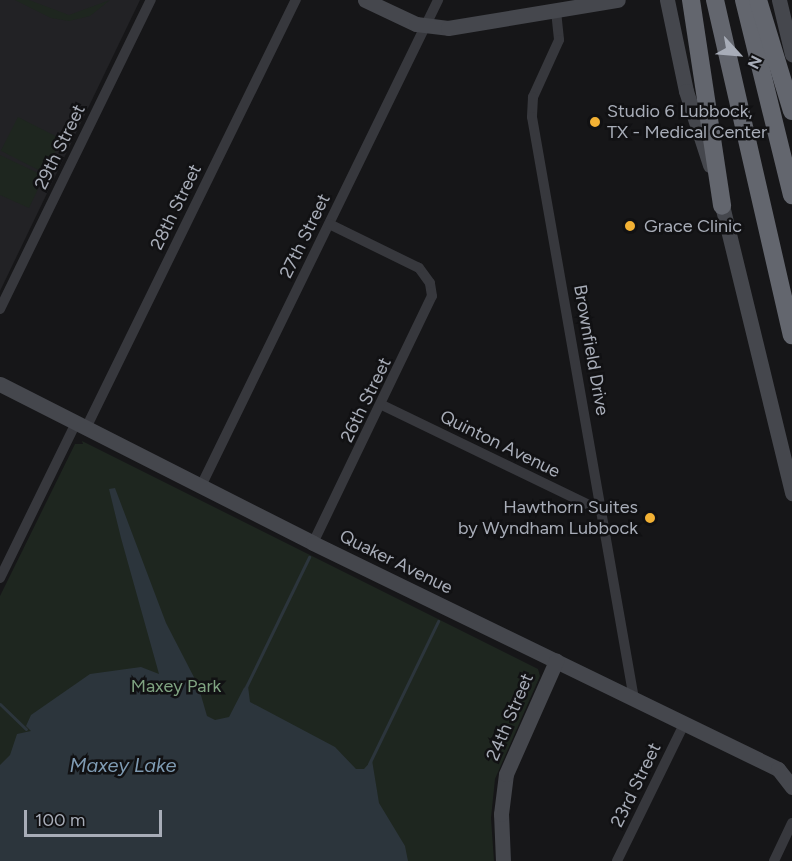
<!DOCTYPE html>
<style>
body{margin:0}
#map{position:relative;width:792px;height:861px;overflow:hidden;background:#161618;font-family:Figtree,sans-serif}
div>[style]{position:absolute}
.built>*{inset:0;background:#222225}
.green>*{inset:0;background:#1e261f;transform-origin:0 0}
.water>*{inset:0;background:#2c353c}
.stream>*{height:3px;margin:-1.5px;padding:0 1.5px;transform-origin:1.5px;border-radius:1.5px;background:#2c353c}
.street>*{height:10px;margin:-5px;padding:0 5px;transform-origin:5px;border-radius:5px;background:#37383d}
.secondary>*{height:15px;margin:-7.5px;padding:0 7.5px;transform-origin:7.5px;border-radius:7.5px;background:#45474d}
.highway>*{height:18px;margin:-9px;padding:0 9px;transform-origin:9px;border-radius:9px;background:#63666e}
.dots>*{width:16px;height:16px;translate:-50% -50%;box-sizing:border-box;border:3px solid #111113;border-radius:50%}
span{translate:-50% -50%;white-space:nowrap;text-align:center;line-height:1.15;-webkit-text-stroke:5px #111113;paint-order:stroke}
.poi-label{font-size:18px;color:#a8adb8}
.left{translate:0 -50%;text-align:left}
.right{translate:-100% -50%;text-align:right}
.street-label{font-size:18px;color:#a8adb8}
.park-label{font-size:18px;color:#7fa381}
.water-label{font-size:20px;color:#7f9bb3;font-style:italic}
.north{position:absolute;left:708px;top:24px;width:60px;height:60px;-webkit-text-stroke:4px #111113;paint-order:stroke;rotate:116deg;font-size:16px;font-weight:700;line-height:24px;text-align:center;color:#a8adb8}
.north::after{content:'';display:block;margin:auto;width:21px;height:27px;background:#a8adb8;clip-path:polygon(50% 0,100% 100%,50% 72%,0 100%)}
.scale{position:absolute;left:24px;top:810px;width:138px;height:27px;box-sizing:border-box;border:3px solid #a8adb8;border-top:0;padding-left:8px;font-size:18px;line-height:21px;white-space:nowrap;color:#a8adb8;-webkit-text-stroke:4px #111113;paint-order:stroke}
</style>
<div id="map">
<div class="built">
<div style="clip-path:polygon(0 0,140px 0,0 291px)"></div>
</div>
<div class="green">
<div style="clip-path:polygon(15px 0,29px 0,69px 15px,110px 0,90px 16px,69px 21px,51px 18px)"></div>
<div style="left:18px;top:117px;width:49px;height:38px;rotate:27deg"></div>
<div style="clip-path:polygon(0 155px,44px 176px,29px 208px,0 195px)"></div>
<div style="clip-path:polygon(82px 441px,538px 669px,540px 676px,495px 779px,491px 818px,494px 861px,0 861px,0 596px,75px 444px,83px 444px)"></div>
</div>
<div class="water">
<div style="clip-path:polygon(115px 488px,166px 623px,198px 685px,207px 716px,215px 720px,229px 717px,248px 680px,244px 688px,248px 686px,250px 702px,335px 747px,356px 769px,364px 769px,372px 760px,379px 803px,405px 846px,408px 861px,0 861px,0 765px,10px 755px,17px 734px,31px 731px,26px 726px,31px 715px,90px 674px,141px 667px,159px 674px,121px 538px,109px 489px)"></div>
</div>
<div class="stream">
<div style="left:245px;top:689px;width:147px;rotate:-64.1deg"></div>
<div style="left:0;top:704px;width:36px;rotate:44deg"></div>
<div style="left:369px;top:764px;width:159px;rotate:-64.2deg"></div>
</div>
<div class="street">
<div style="left:556px;top:11px;width:29px;rotate:84deg"></div>
<div style="left:559px;top:40px;width:63px;rotate:114.5deg"></div>
<div style="left:533px;top:97px;width:20px;rotate:93deg"></div>
<div style="left:532px;top:117px;width:591px;rotate:80.06deg"></div>
<div style="left:0;top:309px;width:344px;rotate:-64deg"></div>
<div style="left:382px;top:405px;width:246px;rotate:25.8deg"></div>
<div style="left:86px;top:428px;width:477px;rotate:-63.9deg"></div>
<div style="left:201px;top:486px;width:541px;rotate:-64deg"></div>
<div style="left:313px;top:543px;width:274px;rotate:-64.3deg"></div>
<div style="left:432px;top:296px;width:13px;rotate:-99deg"></div>
<div style="left:430px;top:283px;width:19px;rotate:-126deg"></div>
<div style="left:419px;top:268px;width:100px;rotate:-153.9deg"></div>
<div style="left:0;top:578px;width:173px;rotate:-63.9deg"></div>
<div style="left:617px;top:861px;width:153px;rotate:-63.9deg"></div>
<div style="left:774px;top:861px;width:42px;rotate:-64.7deg"></div>
</div>
<div class="secondary">
<div style="left:365px;top:0;width:56px;rotate:25.2deg"></div>
<div style="left:416px;top:24px;width:32px;rotate:7deg"></div>
<div style="left:448px;top:28px;width:172px;rotate:-9.4deg"></div>
<div style="left:667px;top:0;width:93px;rotate:78.2deg"></div>
<div style="left:686px;top:91px;width:78px;rotate:72deg"></div>
<div style="left:779px;top:0;width:56px;rotate:76.5deg"></div>
<div style="left:720px;top:197px;width:305px;rotate:76.3deg"></div>
<div style="left:0;top:384px;width:351px;rotate:26.9deg"></div>
<div style="left:313px;top:543px;width:517px;rotate:25.92deg"></div>
<div style="left:778px;top:769px;width:23px;rotate:52deg"></div>
<div style="left:503px;top:861px;width:47px;rotate:-92.4deg"></div>
<div style="left:501px;top:814px;width:40px;rotate:-82.9deg"></div>
<div style="left:506px;top:774px;width:124px;rotate:-66.1deg"></div>
</div>
<div class="highway">
<div style="left:691px;top:0;width:208px;rotate:81.4deg"></div>
<div style="left:715px;top:0;width:344px;rotate:77.1deg"></div>
<div style="left:744px;top:0;width:201px;rotate:76.2deg"></div>
<div style="left:758px;top:0;width:116px;rotate:73deg"></div>
</div>
<div class="dots">
<div style="left:595px;top:122px;background:#f2b134"></div>
<div style="left:630px;top:226px;background:#f2b134"></div>
<div style="left:650px;top:518px;background:#f2b134"></div>
</div>
<div class="poi-label">
<span class="left" style="left:607px;top:122px">Studio 6 Lubbock,<br>TX - Medical Center</span>
<span class="left" style="left:644px;top:226px">Grace Clinic</span>
<span class="right" style="left:638px;top:518px">Hawthorn Suites<br>by Wyndham Lubbock</span>
</div>
<div class="street-label">
<span style="left:60px;top:147px;rotate:-64deg">29th Street</span>
<span style="left:176px;top:207px;rotate:-64deg">28th Street</span>
<span style="left:305px;top:236px;rotate:-64deg">27th Street</span>
<span style="left:591px;top:350px;rotate:80deg">Brownfield Drive</span>
<span style="left:366px;top:400px;rotate:-64deg">26th Street</span>
<span style="left:500px;top:444px;rotate:26deg">Quinton Avenue</span>
<span style="left:396px;top:562px;rotate:26deg">Quaker Avenue</span>
<span style="left:510px;top:717px;rotate:-67deg">24th Street</span>
<span style="left:636px;top:785px;rotate:-64deg">23rd Street</span>
</div>
<div class="park-label">
<span style="left:176px;top:686px">Maxey Park</span>
</div>
<div class="water-label">
<span style="left:123px;top:765px">Maxey Lake</span>
</div>
<div class="north">N</div>
<div class="scale">100 m</div>
</div>
